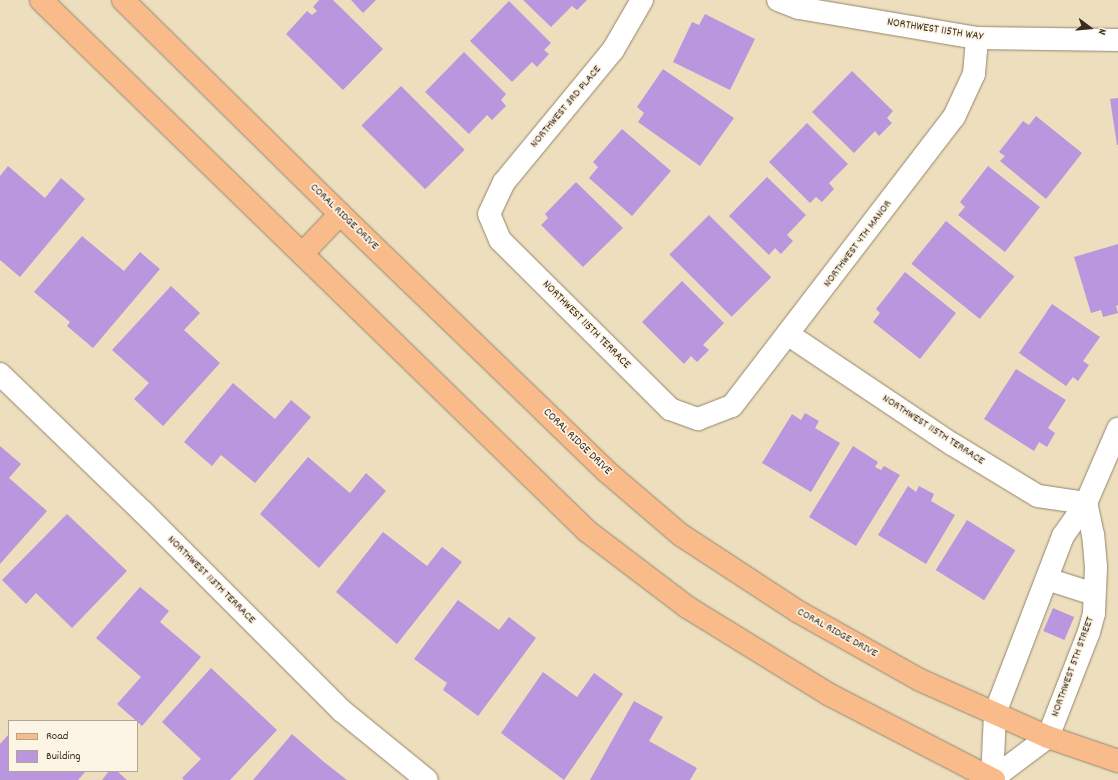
<!DOCTYPE html>
<style>
body{margin:0}
#map{position:relative;width:1118px;height:780px;overflow:hidden;background:#eddfbd;font-family:Dekko,sans-serif}
div>[style]{position:absolute}
.building>*{inset:0;background:#b996de;transform-origin:0 0}
.roads{filter:drop-shadow(0 0 1px #94846e) drop-shadow(0 0 1px #94846e)}
.minor>*{height:22px;margin:-11px;padding:0 11px;transform-origin:11px;border-radius:11px;background:#fff}
.major>*{height:22px;margin:-11px;padding:0 11px;transform-origin:11px;border-radius:11px;background:#fabb8b}
span{translate:-50% -50%;white-space:nowrap;text-align:center;line-height:1.15;-webkit-text-stroke:3.5px #fcf5e5;paint-order:stroke}
.street-label{font-size:12px;color:#3b2a1e}
.legend{position:absolute;left:8px;top:720px;width:130px;height:52px;box-sizing:border-box;background:#fcf5e5;border:1px solid #afa495;margin:0;padding:5px 7px;list-style:none;font-size:12px;color:#3b2a1e}
.legend li{display:flex;align-items:center;gap:8px;height:20px}
.legend b{width:20px;border:1px solid #afa495}
.north{position:absolute;left:1070px;top:8px;width:40px;height:40px;-webkit-text-stroke:3px #fcf5e5;paint-order:stroke;rotate:106deg;font-size:11px;font-weight:700;line-height:16px;text-align:center;color:#3b2a1e}
.north::after{content:'';display:block;margin:auto;width:14px;height:18px;background:#3b2a1e;clip-path:polygon(50% 0,100% 100%,50% 72%,0 100%)}
</style>
<div id="map">
<div class="building">
<div style="clip-path:polygon(319px 0,333px 0,383px 49px,343px 90px,286px 34px,307px 11px,312px 15px,317px 11px,313px 7px)"></div>
<div style="clip-path:polygon(351px 0,376px 0,363px 13px)"></div>
<div style="clip-path:polygon(523px 0,587px 0,577px 10px,572px 6px,551px 27px)"></div>
<div style="clip-path:polygon(509px 1px,551px 43px,544px 50px,549px 54px,537px 67px,532px 62px,512px 82px,470px 41px)"></div>
<div style="clip-path:polygon(705px 14px,755px 39px,730px 90px,673px 62px,692px 22px,699px 25px)"></div>
<div style="clip-path:polygon(464px 52px,506px 94px,501px 100px,506px 106px,492px 120px,487px 115px,469px 134px,425px 92px)"></div>
<div style="clip-path:polygon(663px 69px,734px 118px,700px 166px,638px 122px,644px 113px,637px 107px)"></div>
<div style="clip-path:polygon(852px 71px,893px 111px,887px 118px,892px 123px,879px 136px,875px 131px,854px 153px,812px 112px)"></div>
<div style="left:401px;top:86px;width:90px;height:56px;rotate:45deg"></div>
<div style="clip-path:polygon(1118px 98px,1118px 145px,1117px 145px,1110px 99px)"></div>
<div style="clip-path:polygon(1036px 116px,1082px 153px,1046px 199px,1000px 161px,1005px 156px,999px 152px,1023px 121px,1029px 125px)"></div>
<div style="clip-path:polygon(807px 123px,848px 164px,829px 183px,834px 189px,822px 202px,816px 197px,810px 203px,769px 162px)"></div>
<div style="clip-path:polygon(622px 129px,671px 171px,632px 216px,589px 178px,598px 167px,593px 162px)"></div>
<div style="clip-path:polygon(8px 166px,45px 198px,61px 178px,85px 199px,20px 277px,0 260px,0 176px)"></div>
<div style="clip-path:polygon(988px 166px,1040px 207px,1005px 252px,958px 215px,965px 207px,960px 202px)"></div>
<div style="clip-path:polygon(767px 177px,806px 215px,787px 235px,793px 241px,781px 254px,775px 248px,769px 255px,729px 216px)"></div>
<div style="clip-path:polygon(576px 182px,623px 228px,583px 267px,541px 225px,548px 218px,545px 214px)"></div>
<div style="left:709px;top:215px;width:88px;height:56px;rotate:45deg"></div>
<div style="left:946px;top:221px;width:88px;height:55px;rotate:39deg"></div>
<div style="clip-path:polygon(82px 236px,124px 271px,140px 252px,160px 269px,93px 348px,67px 326px,70px 322px,34px 292px)"></div>
<div style="clip-path:polygon(1118px 244px,1118px 305px,1116px 306px,1118px 313px,1103px 317px,1101px 310px,1091px 313px,1074px 257px)"></div>
<div style="clip-path:polygon(905px 272px,956px 313px,920px 359px,873px 322px,880px 313px,876px 309px)"></div>
<div style="clip-path:polygon(682px 281px,724px 323px,703px 345px,709px 350px,697px 362px,691px 356px,684px 364px,642px 322px)"></div>
<div style="clip-path:polygon(171px 286px,200px 313px,184px 330px,220px 363px,163px 426px,134px 399px,149px 383px,112px 350px)"></div>
<div style="clip-path:polygon(1052px 304px,1100px 337px,1083px 361px,1089px 365px,1078px 381px,1073px 377px,1066px 386px,1019px 353px)"></div>
<div style="clip-path:polygon(1016px 369px,1066px 400px,1048px 428px,1055px 433px,1047px 447px,1039px 442px,1034px 451px,984px 419px)"></div>
<div style="clip-path:polygon(233px 383px,275px 419px,291px 400px,311px 417px,255px 483px,221px 455px,212px 466px,184px 442px)"></div>
<div style="clip-path:polygon(805px 413px,819px 421px,815px 428px,840px 443px,811px 492px,762px 463px,792px 414px,801px 420px)"></div>
<div style="clip-path:polygon(0 446px,21px 464px,9px 478px,47px 511px,0 564px)"></div>
<div style="clip-path:polygon(853px 446px,878px 462px,875px 467px,881px 470px,884px 466px,900px 475px,856px 546px,809px 517px)"></div>
<div style="clip-path:polygon(308px 457px,350px 493px,366px 473px,386px 491px,319px 568px,260px 514px)"></div>
<div style="clip-path:polygon(908px 486px,916px 492px,919px 486px,934px 494px,931px 501px,955px 515px,926px 564px,878px 535px)"></div>
<div style="clip-path:polygon(67px 514px,127px 571px,72px 628px,36px 593px,26px 604px,2px 580px)"></div>
<div style="left:967px;top:520px;width:57px;height:59px;rotate:32deg"></div>
<div style="clip-path:polygon(383px 532px,427px 566px,442px 547px,462px 562px,397px 644px,336px 592px)"></div>
<div style="clip-path:polygon(140px 587px,169px 611px,160px 622px,201px 657px,142px 726px,117px 704px,141px 677px,96px 638px)"></div>
<div style="clip-path:polygon(458px 600px,499px 630px,509px 617px,536px 638px,478px 716px,443px 690px,447px 683px,414px 659px)"></div>
<div style="left:1053px;top:608px;width:23px;height:25px;rotate:23deg"></div>
<div style="clip-path:polygon(211px 668px,277px 730px,230px 780px,184px 780px,182px 778px,201px 759px,162px 722px)"></div>
<div style="clip-path:polygon(543px 672px,577px 697px,594px 673px,623px 694px,564px 780px,501px 733px)"></div>
<div style="clip-path:polygon(634px 701px,663px 717px,649px 741px,697px 768px,690px 780px,590px 780px)"></div>
<div style="clip-path:polygon(9px 734px,9px 771px,86px 771px,78px 780px,0 780px,0 744px)"></div>
<div style="clip-path:polygon(292px 734px,324px 762px,347px 780px,253px 780px)"></div>
<div style="clip-path:polygon(109px 771px,117px 771px,127px 780px,102px 780px)"></div>
</div>
<div class="roads">
<div class="minor">
<div style="left:642px;top:0;width:58px;rotate:120.1deg"></div>
<div style="left:613px;top:50px;width:171px;rotate:129.5deg"></div>
<div style="left:504px;top:182px;width:35px;rotate:115deg"></div>
<div style="left:489px;top:214px;width:28px;rotate:67deg"></div>
<div style="left:500px;top:240px;width:240px;rotate:44.8deg"></div>
<div style="left:670px;top:409px;width:30px;rotate:20deg"></div>
<div style="left:698px;top:419px;width:36px;rotate:-21deg"></div>
<div style="left:732px;top:406px;width:364px;rotate:-52.5deg"></div>
<div style="left:954px;top:117px;width:47px;rotate:-65.1deg"></div>
<div style="left:974px;top:74px;width:36px;rotate:-85deg"></div>
<div style="left:778px;top:0;width:22px;rotate:21deg"></div>
<div style="left:799px;top:8px;width:181px;rotate:9.6deg"></div>
<div style="left:977px;top:38px;width:141px;rotate:0.8deg"></div>
<div style="left:789px;top:335px;width:196px;rotate:33.8deg"></div>
<div style="left:952px;top:444px;width:100px;rotate:31.2deg"></div>
<div style="left:1038px;top:496px;width:49px;rotate:8.3deg"></div>
<div style="left:0;top:374px;width:199px;rotate:44deg"></div>
<div style="left:143px;top:512px;width:281px;rotate:45deg"></div>
<div style="left:342px;top:711px;width:109px;rotate:39.1deg"></div>
<div style="left:1047px;top:579px;width:49px;rotate:17.7deg"></div>
<div style="left:992px;top:779px;width:70px;rotate:-36.9deg"></div>
<div style="left:1048px;top:737px;width:113px;rotate:-68.7deg"></div>
<div style="left:1089px;top:632px;width:20px;rotate:-75deg"></div>
<div style="left:1094px;top:613px;width:46px;rotate:-87.5deg"></div>
<div style="left:1096px;top:567px;width:32px;rotate:-95deg"></div>
<div style="left:1093px;top:535px;width:33px;rotate:-102deg"></div>
<div style="left:992px;top:780px;width:67px;rotate:-87.4deg"></div>
<div style="left:995px;top:713px;width:190px;rotate:-69deg"></div>
<div style="left:1063px;top:536px;width:40px;rotate:-55.1deg"></div>
<div style="left:1086px;top:503px;width:81px;rotate:-66.6deg"></div>
</div>
<div class="major">
<div style="left:41px;top:0;width:762px;rotate:44.2deg"></div>
<div style="left:587px;top:531px;width:126px;rotate:37.2deg"></div>
<div style="left:687px;top:607px;width:168px;rotate:31.6deg"></div>
<div style="left:830px;top:695px;width:185px;rotate:27.4deg"></div>
<div style="left:123px;top:0;width:305px;rotate:44.6deg"></div>
<div style="left:340px;top:214px;width:370px;rotate:44deg"></div>
<div style="left:606px;top:471px;width:99px;rotate:40.5deg"></div>
<div style="left:681px;top:535px;width:139px;rotate:33.2deg"></div>
<div style="left:797px;top:611px;width:141px;rotate:29.3deg"></div>
<div style="left:920px;top:680px;width:140px;rotate:24deg"></div>
<div style="left:1048px;top:737px;width:74px;rotate:18.9deg"></div>
<div style="left:303px;top:253px;width:54px;rotate:-46.5deg"></div>
</div>
</div>
<div class="street-label">
<span style="left:935px;top:30px;rotate:9deg">NORTHWEST 115TH WAY</span>
<span style="left:566px;top:107px;rotate:-50deg">NORTHWEST 3RD PLACE</span>
<span style="left:344px;top:217px;rotate:44deg">CORAL RIDGE DRIVE</span>
<span style="left:858px;top:244px;rotate:-53deg">NORTHWEST 4TH MANOR</span>
<span style="left:586px;top:325px;rotate:45deg">NORTHWEST 115TH TERRACE</span>
<span style="left:933px;top:430px;rotate:33deg">NORTHWEST 115TH TERRACE</span>
<span style="left:577px;top:442px;rotate:44deg">CORAL RIDGE DRIVE</span>
<span style="left:211px;top:580px;rotate:45deg">NORTHWEST 113TH TERRACE</span>
<span style="left:837px;top:633px;rotate:29deg">CORAL RIDGE DRIVE</span>
<span style="left:1073px;top:667px;rotate:-70deg">NORTHWEST 5TH STREET</span>
</div>
<ul class="legend">
<li><b style="height:5px;background:#fabb8b"></b>Road</li>
<li><b style="height:11px;background:#b996de"></b>Building</li>
</ul>
<div class="north">N</div>
</div>
